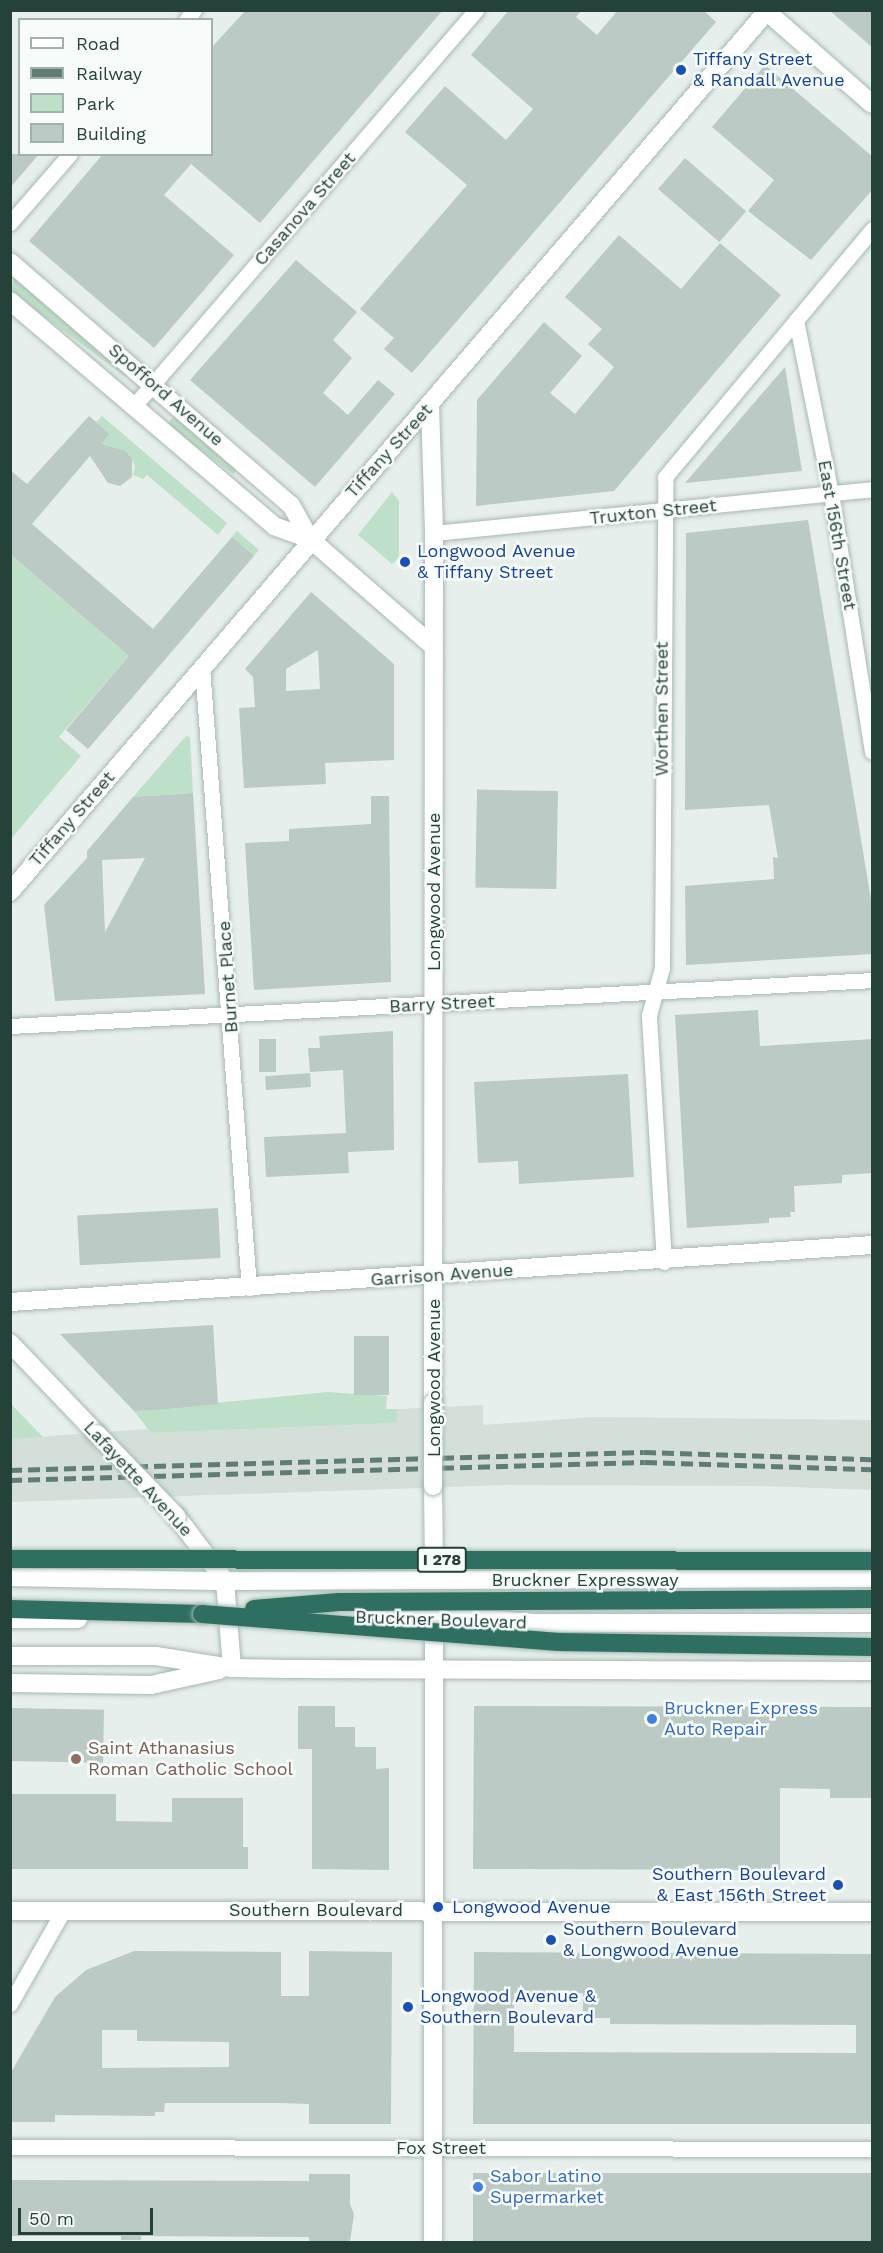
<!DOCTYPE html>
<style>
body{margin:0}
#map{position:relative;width:883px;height:2253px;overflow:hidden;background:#e6efeb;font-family:"Work Sans",sans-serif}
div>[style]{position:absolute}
.built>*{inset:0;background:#d4dfda}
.green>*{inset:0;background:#bfe0c8;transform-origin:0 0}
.building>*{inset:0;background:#bbcac4;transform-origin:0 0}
.roads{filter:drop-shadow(0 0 2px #a8b8b2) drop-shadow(0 0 2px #a8b8b2)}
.street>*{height:15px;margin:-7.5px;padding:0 7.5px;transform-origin:7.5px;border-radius:7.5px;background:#fff}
.secondary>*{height:18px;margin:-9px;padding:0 9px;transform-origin:9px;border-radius:9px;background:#fff}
.highway>*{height:18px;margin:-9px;padding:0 9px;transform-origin:9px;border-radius:9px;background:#2f6f62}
.rail>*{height:4.5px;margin-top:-2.25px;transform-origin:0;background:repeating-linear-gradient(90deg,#5f7d75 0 12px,transparent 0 18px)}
.bridges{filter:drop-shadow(0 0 2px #a4bbb3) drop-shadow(0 0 2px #a4bbb3)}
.secondary-bridge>*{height:18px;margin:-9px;padding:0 9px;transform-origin:9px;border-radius:9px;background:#fff}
.highway-bridge>*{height:18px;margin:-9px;padding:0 9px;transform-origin:9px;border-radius:9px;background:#2f6f62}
.dots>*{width:16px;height:16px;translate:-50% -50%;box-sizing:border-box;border:3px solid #f7fbf9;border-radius:50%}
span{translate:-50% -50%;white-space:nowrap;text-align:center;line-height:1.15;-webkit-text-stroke:5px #f7fbf9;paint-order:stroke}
.shield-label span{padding:2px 4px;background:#f7fbf9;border:2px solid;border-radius:4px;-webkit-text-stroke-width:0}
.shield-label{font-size:16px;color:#24423a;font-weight:700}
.transit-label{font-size:18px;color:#164399}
.left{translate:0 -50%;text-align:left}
.right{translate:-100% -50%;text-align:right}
.street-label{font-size:18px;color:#24423a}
.shop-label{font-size:18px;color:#366cbe}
.education-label{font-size:18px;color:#785e54}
.frame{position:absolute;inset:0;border:12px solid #24423a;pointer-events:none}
.legend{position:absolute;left:18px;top:18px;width:195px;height:138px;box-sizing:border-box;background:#f7fbf9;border:2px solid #a3b1ad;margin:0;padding:8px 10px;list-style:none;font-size:18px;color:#24423a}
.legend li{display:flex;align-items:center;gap:12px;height:30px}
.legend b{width:30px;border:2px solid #a3b1ad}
.scale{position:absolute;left:18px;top:2208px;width:135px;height:27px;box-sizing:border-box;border:3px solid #24423a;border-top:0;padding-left:8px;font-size:18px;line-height:21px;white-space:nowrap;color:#24423a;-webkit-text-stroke:4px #f7fbf9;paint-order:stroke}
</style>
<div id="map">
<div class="built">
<div style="clip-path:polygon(483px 1405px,483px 1425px,593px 1417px,872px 1420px,872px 1490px,760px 1486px,506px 1485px,11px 1502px,10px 1439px,147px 1429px,151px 1433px,397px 1423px,397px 1409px)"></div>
</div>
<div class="green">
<div style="clip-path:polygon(14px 275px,127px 375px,126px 377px,11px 292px)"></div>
<div style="clip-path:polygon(175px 415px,237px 470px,233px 474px,167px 425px)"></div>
<div style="clip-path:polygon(102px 416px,227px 523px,218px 535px,147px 475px,143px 479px,133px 475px,135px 466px,130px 455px,118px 449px,109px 451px,101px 444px,110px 434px,96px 422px)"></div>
<div style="clip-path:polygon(392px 492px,399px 501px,399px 558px,392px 564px,358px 535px)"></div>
<div style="left:237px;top:531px;width:29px;height:8px;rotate:41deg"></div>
<div style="clip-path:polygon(12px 556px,129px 656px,59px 737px,81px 756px,11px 839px)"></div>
<div style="clip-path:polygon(186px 736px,190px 737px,193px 793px,133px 797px)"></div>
<div style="clip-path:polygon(328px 1392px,387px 1396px,386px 1409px,397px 1409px,397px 1423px,151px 1433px,134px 1411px)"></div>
<div style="clip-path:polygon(10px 1404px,11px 1404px,43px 1437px,11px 1439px)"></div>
</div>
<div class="building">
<div style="clip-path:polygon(246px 10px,443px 10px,260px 223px,191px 164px,164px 195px,234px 255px,154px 348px,29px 241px,103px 154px,212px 154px,212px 47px)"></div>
<div style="clip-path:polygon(509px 10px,582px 10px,576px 17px,597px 35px,618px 10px,703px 10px,716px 22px,412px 373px,384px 349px,394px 338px,360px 309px,467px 185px,405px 132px,445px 86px,506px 140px,533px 109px,471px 55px)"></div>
<div style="clip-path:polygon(829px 10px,873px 10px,873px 48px)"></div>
<div style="clip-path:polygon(765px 65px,873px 157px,873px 189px,811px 260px,748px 211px,774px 180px,712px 127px)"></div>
<div style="clip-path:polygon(10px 154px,39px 154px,10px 188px)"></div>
<div style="left:685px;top:158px;width:81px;height:41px;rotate:41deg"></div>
<div style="clip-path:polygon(619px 235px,681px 289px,720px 243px,781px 295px,614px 491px,476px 506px,477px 400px,544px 322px,582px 356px,550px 393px,575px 414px,614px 367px,588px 344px,602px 329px,565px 297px)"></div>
<div style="clip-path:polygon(296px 260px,357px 312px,333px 340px,352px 358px,323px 393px,348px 415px,378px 380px,395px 394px,315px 487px,190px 380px)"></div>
<div style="clip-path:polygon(785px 367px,802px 471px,685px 483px)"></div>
<div style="clip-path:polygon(89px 416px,110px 434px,101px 444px,125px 451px,132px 458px,132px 477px,120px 486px,108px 483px,90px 456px,32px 524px,153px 629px,232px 537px,254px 556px,88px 749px,66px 730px,129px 656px,10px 554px,10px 470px,27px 484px)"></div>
<div style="clip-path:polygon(808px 520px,873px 912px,873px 954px,686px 965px,685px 886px,774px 879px,773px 857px,778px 858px,769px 805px,685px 810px,686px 533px)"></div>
<div style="clip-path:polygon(evenodd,311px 592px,394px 664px,394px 760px,325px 763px,326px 784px,244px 788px,239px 708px,255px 707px,253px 677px,245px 669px,311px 592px,318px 650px,320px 689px,286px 691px,286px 669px,318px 650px)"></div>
<div style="left:558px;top:791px;width:98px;height:81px;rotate:91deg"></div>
<div style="clip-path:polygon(evenodd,193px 793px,205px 994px,55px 1001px,44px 905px,87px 858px,87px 851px,133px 797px,193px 793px,145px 858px,105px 932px,102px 860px,145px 858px)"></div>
<div style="clip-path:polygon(371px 796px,389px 796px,391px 982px,254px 990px,245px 843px,289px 841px,289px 829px,371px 824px)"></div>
<div style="clip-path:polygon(758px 1010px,760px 1046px,873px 1039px,873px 1173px,842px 1175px,842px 1183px,794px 1186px,795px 1212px,790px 1212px,791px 1217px,769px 1218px,769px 1223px,687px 1228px,675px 1015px)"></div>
<div style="clip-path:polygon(393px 1031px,394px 1150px,348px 1152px,349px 1173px,266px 1177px,264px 1137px,346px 1133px,343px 1070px,310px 1072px,308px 1048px,320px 1048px,319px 1036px)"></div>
<div style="left:259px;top:1039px;width:17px;height:33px"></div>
<div style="left:310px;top:1073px;width:14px;height:45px;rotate:86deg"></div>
<div style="clip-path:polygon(628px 1074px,634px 1177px,519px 1184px,518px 1161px,478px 1163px,474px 1082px)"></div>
<div style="left:218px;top:1208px;width:50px;height:141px;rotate:87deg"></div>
<div style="clip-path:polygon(213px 1325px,218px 1404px,157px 1410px,134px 1411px,60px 1334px)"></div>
<div style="left:354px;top:1336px;width:35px;height:59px"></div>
<div style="clip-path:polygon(298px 1706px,335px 1706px,335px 1727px,355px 1727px,355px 1747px,376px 1747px,376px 1769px,389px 1768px,389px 1870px,312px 1869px,312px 1749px,298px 1749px)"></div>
<div style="clip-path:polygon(474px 1706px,873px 1707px,873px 1798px,830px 1798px,830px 1789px,780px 1788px,780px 1870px,473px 1869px)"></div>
<div style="left:10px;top:1708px;width:94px;height:53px;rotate:1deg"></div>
<div style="clip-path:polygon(10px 1794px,116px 1794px,116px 1821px,172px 1822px,172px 1798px,243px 1798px,243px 1847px,248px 1847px,248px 1869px,10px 1869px)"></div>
<div style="clip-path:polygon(evenodd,134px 1951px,281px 1952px,281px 1996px,309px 1996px,309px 1951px,392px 1952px,391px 2124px,309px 2124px,309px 2104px,278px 2103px,165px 2103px,164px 2112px,155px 2112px,155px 2116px,55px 2115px,55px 2122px,10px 2122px,10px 2074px,55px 1997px,86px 1970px,134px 1951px,102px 2030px,137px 2030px,137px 2041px,229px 2042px,229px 2067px,102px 2068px,102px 2030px)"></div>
<div style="clip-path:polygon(evenodd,474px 1952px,873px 1954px,873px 2124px,473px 2124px,474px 1952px,514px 1993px,583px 1993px,583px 2018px,610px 2018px,610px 2024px,856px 2025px,856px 2053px,514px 2052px,514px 1993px)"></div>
<div style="left:473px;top:2173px;width:400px;height:69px"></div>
<div style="clip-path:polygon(309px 2174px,350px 2174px,350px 2204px,354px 2214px,350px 2242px,309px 2242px,309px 2237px,141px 2236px,141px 2240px,121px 2240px,121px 2236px,12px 2236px,10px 2180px,309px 2181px)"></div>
</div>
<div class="roads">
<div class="street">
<div style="left:186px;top:20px;width:13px;rotate:-51deg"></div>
<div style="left:10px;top:223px;width:91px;rotate:-49deg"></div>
<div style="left:796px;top:320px;width:177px;rotate:78.6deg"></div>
<div style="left:831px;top:493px;width:262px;rotate:81deg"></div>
<div style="left:133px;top:407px;width:525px;rotate:-49.17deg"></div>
<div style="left:434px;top:533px;width:440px;rotate:-5.7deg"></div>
<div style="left:202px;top:667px;width:623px;rotate:85.67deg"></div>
<div style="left:10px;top:1026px;width:863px;rotate:-3.05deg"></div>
<div style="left:664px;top:1262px;width:247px;rotate:-93.5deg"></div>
<div style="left:649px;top:1015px;width:49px;rotate:-74.5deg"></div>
<div style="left:662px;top:968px;width:491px;rotate:-89.6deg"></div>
<div style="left:665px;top:477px;width:323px;rotate:-50.1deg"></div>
<div style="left:10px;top:2004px;width:107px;rotate:-60.3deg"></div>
<div style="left:10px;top:2147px;width:862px;rotate:0.13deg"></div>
</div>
<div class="secondary">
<div style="left:765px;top:10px;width:142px;rotate:41.3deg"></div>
<div style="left:10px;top:262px;width:371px;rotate:40.9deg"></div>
<div style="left:291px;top:505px;width:39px;rotate:61deg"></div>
<div style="left:310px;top:539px;width:164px;rotate:41.1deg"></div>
<div style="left:10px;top:301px;width:347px;rotate:40.4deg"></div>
<div style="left:274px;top:526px;width:38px;rotate:20deg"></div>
<div style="left:430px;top:405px;width:128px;rotate:88.2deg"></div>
<div style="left:434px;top:533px;width:870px;rotate:90.07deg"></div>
<div style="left:10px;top:892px;width:1163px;rotate:-49.32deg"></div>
<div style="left:10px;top:1302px;width:864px;rotate:-3.78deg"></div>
<div style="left:10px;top:1343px;width:126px;rotate:46.3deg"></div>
<div style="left:433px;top:1486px;width:88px;rotate:89.3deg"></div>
<div style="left:177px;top:1517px;width:80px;rotate:53.1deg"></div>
<div style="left:225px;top:1581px;width:87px;rotate:85.4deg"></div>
<div style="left:10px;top:1577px;width:215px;rotate:1.1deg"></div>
<div style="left:225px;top:1581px;width:647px;rotate:-0.27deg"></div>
<div style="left:336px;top:1618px;width:98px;rotate:-1.2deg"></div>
<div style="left:434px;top:1616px;width:102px;rotate:3.9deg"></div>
<div style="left:536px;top:1623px;width:336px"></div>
<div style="left:10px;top:1619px;width:68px"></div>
<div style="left:10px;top:1656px;width:146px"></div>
<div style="left:156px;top:1656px;width:77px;rotate:9deg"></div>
<div style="left:232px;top:1668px;width:58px;rotate:1deg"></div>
<div style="left:290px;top:1669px;width:582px;rotate:0.2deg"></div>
<div style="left:10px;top:1683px;width:141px;rotate:0.8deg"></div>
<div style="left:151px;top:1685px;width:70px;rotate:-12.4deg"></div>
<div style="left:10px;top:1911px;width:862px;rotate:0.07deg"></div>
<div style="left:433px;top:2242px;width:625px;rotate:-89.91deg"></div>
</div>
<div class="highway">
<div style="left:10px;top:1609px;width:192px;rotate:1.5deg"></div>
</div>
</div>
<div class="rail">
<div style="left:10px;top:1470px;width:634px;rotate:-1.63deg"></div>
<div style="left:644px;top:1452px;width:228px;rotate:1.8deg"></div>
<div style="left:10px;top:1480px;width:635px;rotate:-1.62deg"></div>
<div style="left:645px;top:1462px;width:227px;rotate:1.8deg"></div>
</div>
<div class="bridges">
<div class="secondary-bridge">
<div style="left:97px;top:1434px;width:115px;rotate:46.1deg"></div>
<div style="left:433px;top:1486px;width:83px;rotate:-90deg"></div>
</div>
<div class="highway-bridge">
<div style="left:10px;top:1559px;width:862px;rotate:0.13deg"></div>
<div style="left:254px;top:1609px;width:85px;rotate:-4.7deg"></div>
<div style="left:339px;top:1602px;width:533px;rotate:-0.32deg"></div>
<div style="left:202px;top:1614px;width:358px;rotate:4.5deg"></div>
<div style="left:559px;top:1642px;width:313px;rotate:0.9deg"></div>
</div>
</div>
<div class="dots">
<div style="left:681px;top:70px;background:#1a4fb4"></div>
<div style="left:405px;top:562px;background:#1a4fb4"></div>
<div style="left:652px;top:1719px;background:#3f7fe0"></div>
<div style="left:76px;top:1759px;background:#8d6e63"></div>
<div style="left:838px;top:1885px;background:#1a4fb4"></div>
<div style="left:438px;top:1907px;background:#1a4fb4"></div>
<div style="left:551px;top:1940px;background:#1a4fb4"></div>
<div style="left:408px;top:2007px;background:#1a4fb4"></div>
<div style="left:478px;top:2187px;background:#3f7fe0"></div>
</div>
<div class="shield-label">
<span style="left:442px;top:1560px">I 278</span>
</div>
<div class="transit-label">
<span class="left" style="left:693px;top:70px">Tiffany Street<br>&amp; Randall Avenue</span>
<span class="left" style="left:417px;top:562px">Longwood Avenue<br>&amp; Tiffany Street</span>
<span class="right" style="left:826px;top:1885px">Southern Boulevard<br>&amp; East 156th Street</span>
<span class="left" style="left:452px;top:1907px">Longwood Avenue</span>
<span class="left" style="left:563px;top:1940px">Southern Boulevard<br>&amp; Longwood Avenue</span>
<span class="left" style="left:420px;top:2007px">Longwood Avenue &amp;<br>Southern Boulevard</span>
</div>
<div class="street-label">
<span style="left:305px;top:209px;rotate:-49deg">Casanova Street</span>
<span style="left:166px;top:395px;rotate:41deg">Spofford Avenue</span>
<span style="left:389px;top:451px;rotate:-48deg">Tiffany Street</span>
<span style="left:653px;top:512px;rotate:-6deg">Truxton Street</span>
<span style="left:837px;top:535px;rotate:80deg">East 156th Street</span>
<span style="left:662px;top:709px;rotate:-90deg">Worthen Street</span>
<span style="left:72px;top:819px;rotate:-49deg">Tiffany Street</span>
<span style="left:434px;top:892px;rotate:-90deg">Longwood Avenue</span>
<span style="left:228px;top:977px;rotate:-94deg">Burnet Place</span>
<span style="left:442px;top:1004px;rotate:-3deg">Barry Street</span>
<span style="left:442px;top:1275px;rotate:-4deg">Garrison Avenue</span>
<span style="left:434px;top:1378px;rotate:-90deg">Longwood Avenue</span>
<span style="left:138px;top:1479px;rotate:47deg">Lafayette Avenue</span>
<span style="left:585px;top:1580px">Bruckner Expressway</span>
<span style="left:441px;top:1620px;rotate:2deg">Bruckner Boulevard</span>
<span style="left:316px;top:1910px">Southern Boulevard</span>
<span style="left:441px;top:2148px">Fox Street</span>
</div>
<div class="shop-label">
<span class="left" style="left:664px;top:1719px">Bruckner Express<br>Auto Repair</span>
<span class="left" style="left:490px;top:2187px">Sabor Latino<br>Supermarket</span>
</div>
<div class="education-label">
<span class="left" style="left:88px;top:1759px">Saint Athanasius<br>Roman Catholic School</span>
</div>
<div class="frame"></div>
<ul class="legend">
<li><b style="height:8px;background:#fff"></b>Road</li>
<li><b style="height:8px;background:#5f7d75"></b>Railway</li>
<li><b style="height:16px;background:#bfe0c8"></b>Park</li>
<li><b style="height:16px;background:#bbcac4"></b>Building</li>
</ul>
<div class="scale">50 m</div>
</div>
